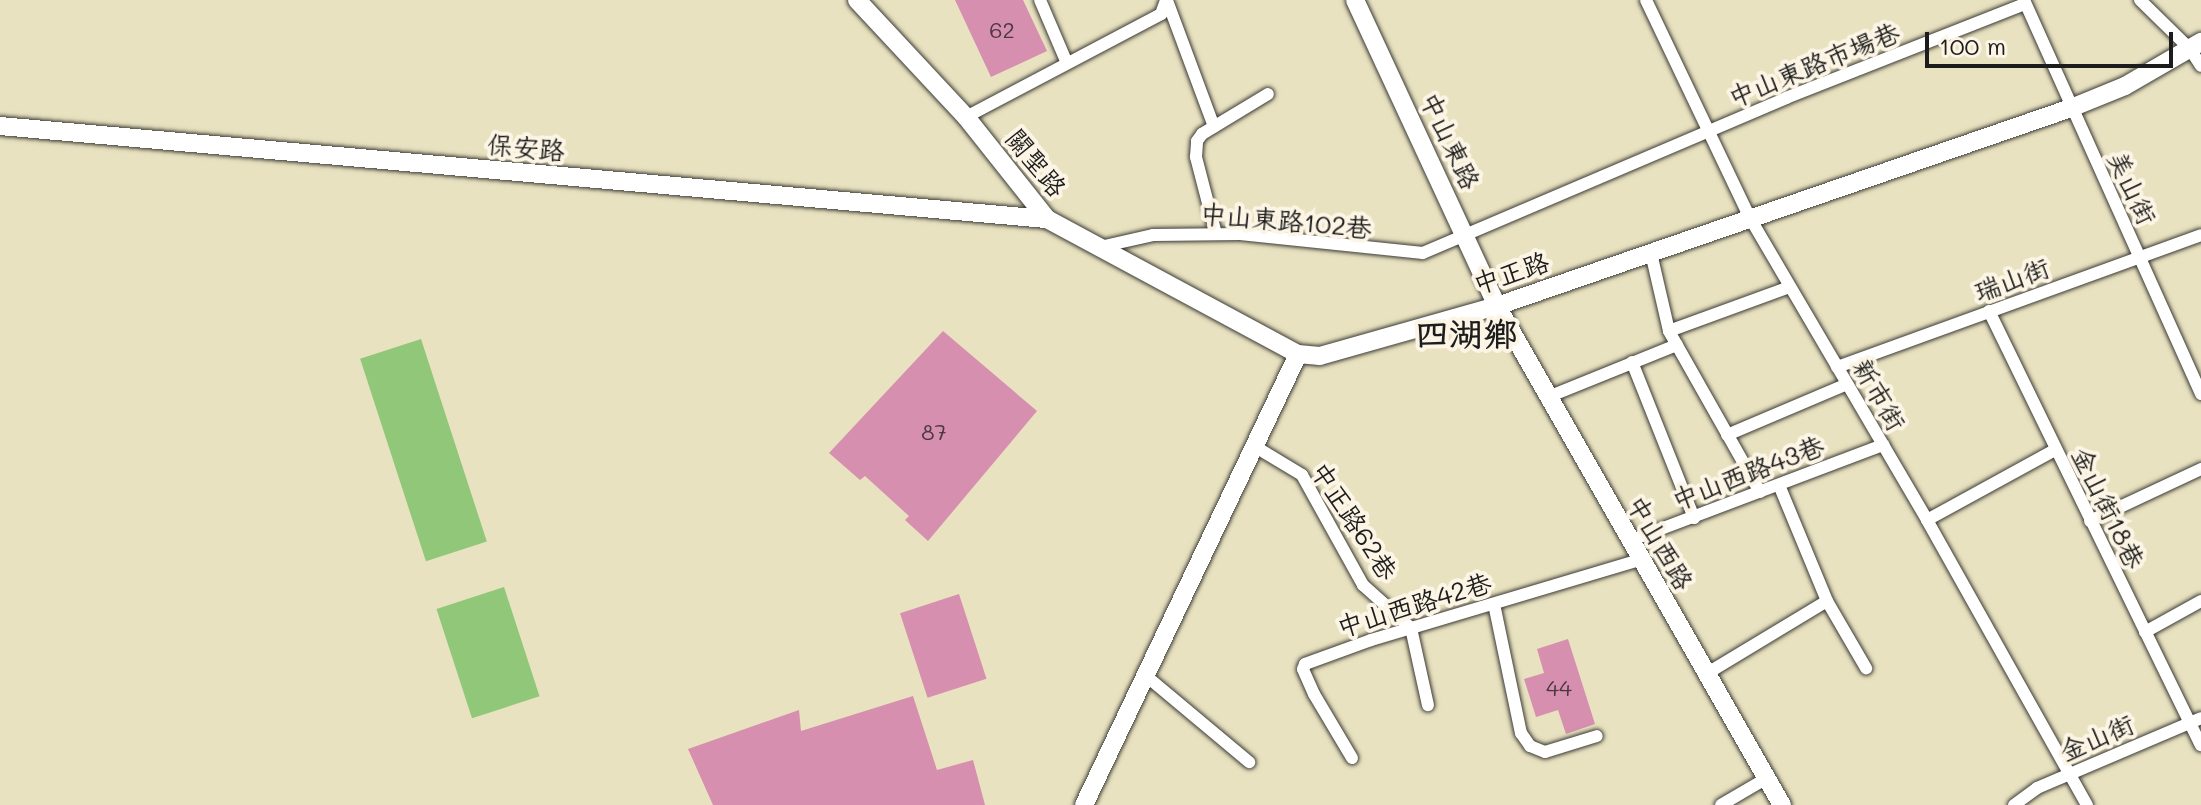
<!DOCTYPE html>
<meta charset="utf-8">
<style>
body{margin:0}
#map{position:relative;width:2201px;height:805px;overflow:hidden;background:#e8e2c0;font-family:Mali,"LXGW WenKai TC",sans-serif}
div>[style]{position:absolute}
.green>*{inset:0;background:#90c779;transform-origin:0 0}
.building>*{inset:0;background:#d68fae;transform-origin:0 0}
.roads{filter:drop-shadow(0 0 2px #3b3a35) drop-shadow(0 0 2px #3b3a35)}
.street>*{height:12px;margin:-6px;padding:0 6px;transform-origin:6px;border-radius:6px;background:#fff}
.secondary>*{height:18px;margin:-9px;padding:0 9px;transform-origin:9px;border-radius:9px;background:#fff}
span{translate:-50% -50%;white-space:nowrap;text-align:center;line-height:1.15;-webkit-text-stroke:8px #fcf5e5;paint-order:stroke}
.number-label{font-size:22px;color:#4a3940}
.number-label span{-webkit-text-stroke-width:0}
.street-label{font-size:26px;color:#1c1c1c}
.district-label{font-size:34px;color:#1c1c1c;font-weight:700}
.scale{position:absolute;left:1925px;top:32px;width:248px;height:36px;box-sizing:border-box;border:4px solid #1c1c1c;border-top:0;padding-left:10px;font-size:24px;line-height:28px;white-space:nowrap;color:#1c1c1c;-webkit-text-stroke:6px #fcf5e5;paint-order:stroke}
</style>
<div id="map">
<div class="green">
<div style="left:421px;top:339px;width:213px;height:64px;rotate:72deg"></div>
<div style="left:504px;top:587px;width:115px;height:71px;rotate:72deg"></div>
</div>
<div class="building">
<div style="clip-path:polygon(955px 0,1023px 0,1047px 51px,991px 77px)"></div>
<div style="clip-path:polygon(943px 331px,1037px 411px,928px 541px,905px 520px,909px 516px,865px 476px,860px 480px,829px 453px)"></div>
<div style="left:959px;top:594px;width:89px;height:62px;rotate:72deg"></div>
<div style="clip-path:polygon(1568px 639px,1595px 724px,1566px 734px,1558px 710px,1536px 717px,1524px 679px,1544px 673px,1537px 649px)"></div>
<div style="clip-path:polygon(913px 696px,937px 770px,973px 760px,985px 805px,713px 805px,688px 749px,799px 710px,801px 731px)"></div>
</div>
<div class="roads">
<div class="street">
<div style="left:1040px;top:0;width:66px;rotate:66.9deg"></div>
<div style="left:1646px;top:0;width:242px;rotate:64.5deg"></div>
<div style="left:1750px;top:218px;width:350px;rotate:59.6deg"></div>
<div style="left:1927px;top:520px;width:327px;rotate:60.7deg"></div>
<div style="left:2024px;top:0;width:432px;rotate:65.8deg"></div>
<div style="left:2140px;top:0;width:70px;rotate:44.4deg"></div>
<div style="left:2190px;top:49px;width:20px;rotate:57deg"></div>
<div style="left:1168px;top:3px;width:132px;rotate:69.6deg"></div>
<div style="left:966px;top:117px;width:221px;rotate:-27.8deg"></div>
<div style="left:1161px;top:14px;width:15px;rotate:-70deg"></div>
<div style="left:1216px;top:234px;width:80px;rotate:-104.6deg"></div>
<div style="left:1196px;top:157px;width:16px;rotate:-86deg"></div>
<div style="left:1197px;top:141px;width:9px;rotate:-54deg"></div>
<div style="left:1202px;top:134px;width:77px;rotate:-31.2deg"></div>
<div style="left:1100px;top:247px;width:54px;rotate:-12.8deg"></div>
<div style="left:1153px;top:235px;width:87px;rotate:-0.7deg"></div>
<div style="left:1240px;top:234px;width:184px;rotate:5.9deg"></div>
<div style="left:1423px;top:253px;width:395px;rotate:-23.1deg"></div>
<div style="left:1786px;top:98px;width:257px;rotate:-21.5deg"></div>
<div style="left:1651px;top:253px;width:80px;rotate:77deg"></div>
<div style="left:1989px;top:311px;width:483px;rotate:64deg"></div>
<div style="left:1632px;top:362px;width:168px;rotate:68.3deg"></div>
<div style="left:1837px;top:367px;width:387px;rotate:-19.9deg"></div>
<div style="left:1548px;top:397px;width:139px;rotate:-22deg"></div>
<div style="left:1727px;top:435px;width:130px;rotate:-23deg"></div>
<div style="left:1254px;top:446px;width:56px;rotate:31.1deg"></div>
<div style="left:1302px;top:475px;width:126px;rotate:61deg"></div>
<div style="left:1363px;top:585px;width:64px;rotate:41.9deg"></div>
<div style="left:1411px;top:628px;width:79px;rotate:77.6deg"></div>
<div style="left:1779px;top:485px;width:126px;rotate:67.5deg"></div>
<div style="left:1827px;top:601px;width:78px;rotate:59.8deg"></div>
<div style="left:1760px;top:492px;width:185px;rotate:-119.5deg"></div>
<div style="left:1669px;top:331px;width:128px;rotate:-20.1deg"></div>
<div style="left:1927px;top:520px;width:146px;rotate:-28.7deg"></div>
<div style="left:2090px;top:521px;width:123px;rotate:-25.1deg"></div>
<div style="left:1629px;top:541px;width:272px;rotate:-20.7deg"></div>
<div style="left:1494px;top:604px;width:132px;rotate:78.2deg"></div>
<div style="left:1521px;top:733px;width:16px;rotate:55deg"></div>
<div style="left:1530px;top:746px;width:16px;rotate:22deg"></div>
<div style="left:1545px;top:752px;width:54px;rotate:-17.1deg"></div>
<div style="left:2145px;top:632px;width:64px;rotate:-29deg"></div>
<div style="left:1706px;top:674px;width:141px;rotate:-31.1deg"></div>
<div style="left:1145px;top:675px;width:136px;rotate:39.9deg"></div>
<div style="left:1352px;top:758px;width:74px;rotate:-120.7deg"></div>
<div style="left:1314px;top:694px;width:27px;rotate:-114deg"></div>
<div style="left:1303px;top:669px;width:5px;rotate:-68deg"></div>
<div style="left:1305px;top:664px;width:70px;rotate:-20deg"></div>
<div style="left:1371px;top:640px;width:281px;rotate:-16.6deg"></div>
<div style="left:1721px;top:805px;width:53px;rotate:-30.4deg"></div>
<div style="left:2014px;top:805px;width:29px;rotate:-36deg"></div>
<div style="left:2037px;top:788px;width:178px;rotate:-23.1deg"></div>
</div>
<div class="secondary">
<div style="left:857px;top:0;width:160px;rotate:47deg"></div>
<div style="left:966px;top:117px;width:130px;rotate:51.5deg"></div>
<div style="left:1047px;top:219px;width:285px;rotate:28.3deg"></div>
<div style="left:1298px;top:354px;width:22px;rotate:5deg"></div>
<div style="left:1320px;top:356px;width:184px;rotate:-15.8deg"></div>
<div style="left:1497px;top:306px;width:607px;rotate:-19.03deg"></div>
<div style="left:2071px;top:108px;width:58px;rotate:-22.2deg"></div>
<div style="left:2125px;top:86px;width:88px;rotate:-30.1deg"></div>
<div style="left:1355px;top:0;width:337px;rotate:65.1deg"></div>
<div style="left:1497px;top:306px;width:575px;rotate:60.27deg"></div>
<div style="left:0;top:126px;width:1051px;rotate:5.08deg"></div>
<div style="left:1084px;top:805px;width:499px;rotate:-64.6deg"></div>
</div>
</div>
<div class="number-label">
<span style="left:1002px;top:30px">62</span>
<span style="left:934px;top:432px">87</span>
<span style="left:1559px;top:688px">44</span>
</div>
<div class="street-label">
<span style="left:1814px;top:65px;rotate:-22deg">中山東路市場巷</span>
<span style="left:1450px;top:141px;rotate:65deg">中山東路</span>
<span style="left:526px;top:148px;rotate:5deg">保安路</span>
<span style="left:1036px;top:163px;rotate:51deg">關聖路</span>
<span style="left:2132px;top:188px;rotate:65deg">美山街</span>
<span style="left:1286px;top:221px;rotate:5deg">中山東路102巷</span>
<span style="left:1511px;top:273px;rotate:-18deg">中正路</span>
<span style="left:2012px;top:280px;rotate:-20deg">瑞山街</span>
<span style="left:1879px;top:395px;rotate:60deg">新市街</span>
<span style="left:1748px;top:473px;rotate:-21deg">中山西路43巷</span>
<span style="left:2108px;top:508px;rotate:64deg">金山街18巷</span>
<span style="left:1354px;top:521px;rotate:57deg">中正路62巷</span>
<span style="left:1660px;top:543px;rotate:60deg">中山西路</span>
<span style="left:1414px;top:605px;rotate:-17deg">中山西路42巷</span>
<span style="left:2097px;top:738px;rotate:-23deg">金山街</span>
</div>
<div class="district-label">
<span style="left:1466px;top:333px">四湖鄉</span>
</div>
<div class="scale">100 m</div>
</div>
